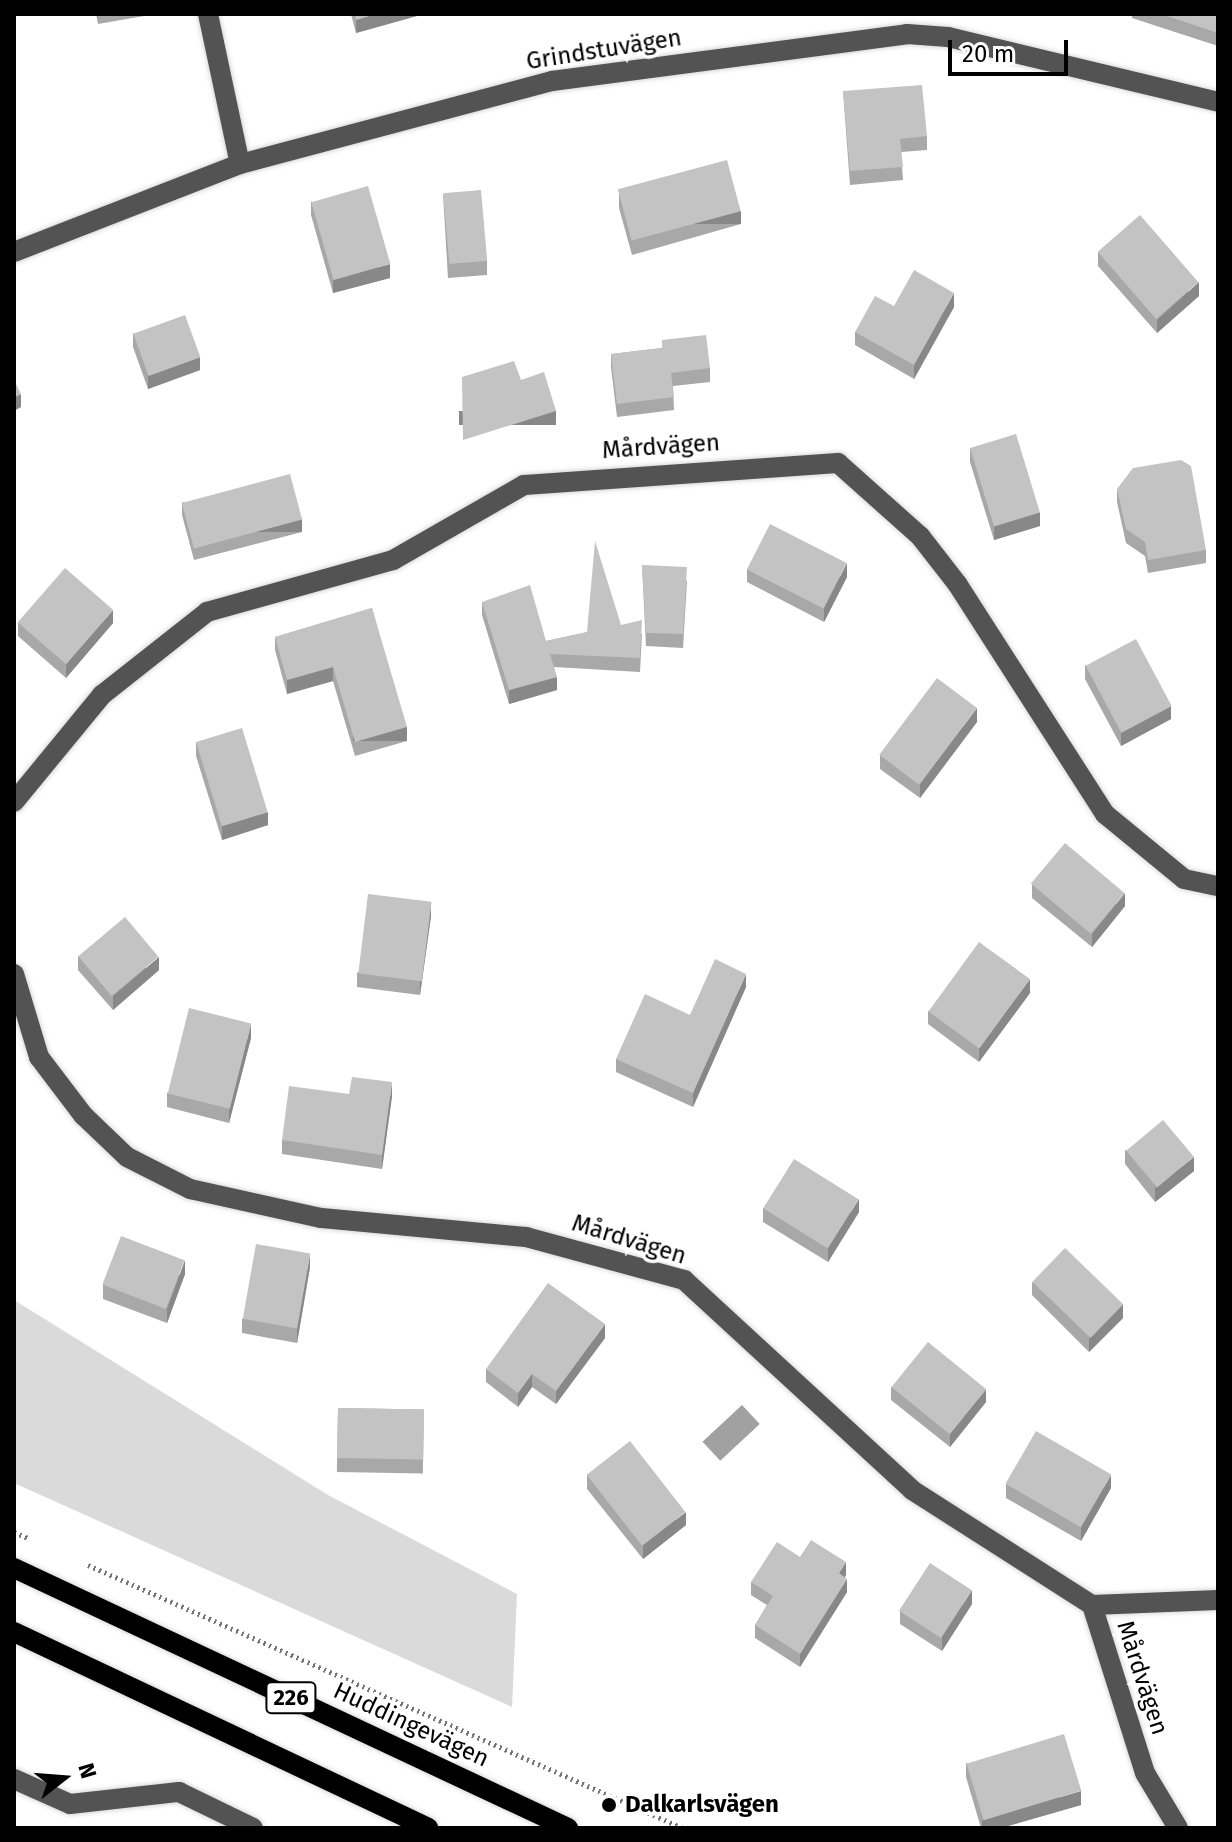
<!DOCTYPE html>
<meta charset="utf-8">
<style>
body{margin:0}
#map{position:relative;width:1232px;height:1842px;overflow:hidden;background:#fff;font-family:"Fira Sans",sans-serif}
div>[style]{position:absolute}
.green>*{inset:0;background:#dadada}
.water>*{inset:0;background:#a1a1a1;transform-origin:0 0}
.path>*{height:5px;margin-top:-2.5px;transform-origin:0;background:repeating-linear-gradient(90deg,#757575 0 2px,transparent 0 6px)}
.roads{filter:drop-shadow(0 0 2px #dbdbdb) drop-shadow(0 0 2px #dbdbdb)}
.minor>*{height:20px;margin:-10px;padding:0 10px;transform-origin:10px;border-radius:10px;background:#535353}
.major>*{height:20px;margin:-10px;padding:0 10px;transform-origin:10px;border-radius:10px;background:#000}
.wall>*{inset:0;background:#a8a8a8;transform-origin:0 0}
.shaded-wall>*{inset:0;background:#888;transform-origin:0 0}
.building>*{inset:0;background:#c3c3c3;transform-origin:0 0}
.dots>*{width:22px;height:22px;translate:-50% -50%;box-sizing:border-box;border:4px solid #fff;border-radius:50%}
span{translate:-50% -50%;white-space:nowrap;text-align:center;line-height:1.15;-webkit-text-stroke:7px #fff;paint-order:stroke}
.shield-label span{padding:2px 6px;background:#fff;border:2px solid;border-radius:6px;-webkit-text-stroke-width:0}
.shield-label{font-size:22px;color:#000;font-weight:700}
.street-label{font-size:24px;color:#000}
.poi-label{font-size:24px;color:#000;font-weight:700}
.left{translate:0 -50%;text-align:left}
.frame{position:absolute;inset:0;border:16px solid #000;pointer-events:none}
.north{position:absolute;left:24px;top:1738px;width:80px;height:80px;-webkit-text-stroke:6px #fff;paint-order:stroke;rotate:73deg;font-size:22px;font-weight:700;line-height:32px;text-align:center;color:#000}
.north::after{content:'';display:block;margin:auto;width:28px;height:36px;background:#000;clip-path:polygon(50% 0,100% 100%,50% 72%,0 100%)}
.scale{position:absolute;left:948px;top:40px;width:120px;height:36px;box-sizing:border-box;border:4px solid #000;border-top:0;padding-left:10px;font-size:24px;line-height:28px;white-space:nowrap;color:#000;-webkit-text-stroke:6px #fff;paint-order:stroke}
</style>
<div id="map">
<div class="green">
<div style="clip-path:polygon(14px 1300px,328px 1495px,517px 1594px,512px 1707px,14px 1483px)"></div>
</div>
<div class="water">
<div style="left:742px;top:1405px;width:26px;height:54px;rotate:47deg"></div>
</div>
<div class="path">
<div style="left:14px;top:1532px;width:15px;rotate:23deg"></div>
<div style="left:88px;top:1565px;width:651px;rotate:23.85deg"></div>
</div>
<div class="roads">
<div class="minor">
<div style="left:208px;top:14px;width:153px;rotate:78deg"></div>
<div style="left:14px;top:252px;width:243px;rotate:-21.3deg"></div>
<div style="left:240px;top:164px;width:323px;rotate:-14.9deg"></div>
<div style="left:552px;top:81px;width:358px;rotate:-7.5deg"></div>
<div style="left:907px;top:34px;width:41px;rotate:4.2deg"></div>
<div style="left:948px;top:37px;width:278px;rotate:13.5deg"></div>
<div style="left:14px;top:802px;width:139px;rotate:-50.6deg"></div>
<div style="left:102px;top:695px;width:134px;rotate:-38.3deg"></div>
<div style="left:207px;top:612px;width:193px;rotate:-15.6deg"></div>
<div style="left:393px;top:560px;width:151px;rotate:-29.8deg"></div>
<div style="left:524px;top:485px;width:315px;rotate:-4deg"></div>
<div style="left:838px;top:463px;width:110px;rotate:41.7deg"></div>
<div style="left:920px;top:536px;width:62px;rotate:52.2deg"></div>
<div style="left:958px;top:585px;width:272px;rotate:57.3deg"></div>
<div style="left:1105px;top:814px;width:102px;rotate:39.4deg"></div>
<div style="left:1184px;top:879px;width:35px;rotate:12deg"></div>
<div style="left:14px;top:974px;width:87px;rotate:73.2deg"></div>
<div style="left:39px;top:1057px;width:73px;rotate:52.8deg"></div>
<div style="left:83px;top:1115px;width:61px;rotate:43.7deg"></div>
<div style="left:127px;top:1157px;width:71px;rotate:26.9deg"></div>
<div style="left:190px;top:1189px;width:134px;rotate:12.5deg"></div>
<div style="left:321px;top:1218px;width:206px;rotate:5.3deg"></div>
<div style="left:526px;top:1237px;width:164px;rotate:15.2deg"></div>
<div style="left:684px;top:1280px;width:310px;rotate:42.6deg"></div>
<div style="left:912px;top:1490px;width:214px;rotate:32.6deg"></div>
<div style="left:1092px;top:1605px;width:176px;rotate:72.5deg"></div>
<div style="left:1145px;top:1773px;width:64px;rotate:59deg"></div>
<div style="left:1092px;top:1605px;width:126px;rotate:-2.3deg"></div>
<div style="left:14px;top:1779px;width:61px;rotate:24.1deg"></div>
<div style="left:70px;top:1804px;width:110px;rotate:-6.3deg"></div>
<div style="left:179px;top:1792px;width:82px;rotate:25.9deg"></div>
</div>
<div class="major">
<div style="left:14px;top:1568px;width:612px;rotate:25.14deg"></div>
<div style="left:14px;top:1632px;width:458px;rotate:25.3deg"></div>
</div>
</div>
<div class="wall">
<div style="clip-path:polygon(96px 14px,150px 14px,150px 15px,98px 24px)"></div>
<div style="clip-path:polygon(351px 14px,424px 14px,356px 33px)"></div>
<div style="clip-path:polygon(1132px 14px,1218px 14px,1218px 46px,1132px 18px)"></div>
<div style="clip-path:polygon(843px 91px,927px 136px,927px 150px,901px 152px,903px 180px,850px 185px)"></div>
<div style="clip-path:polygon(443px 194px,487px 261px,487px 275px,448px 278px)"></div>
<div style="clip-path:polygon(619px 194px,741px 224px,632px 255px,619px 208px)"></div>
<div style="clip-path:polygon(311px 201px,390px 278px,333px 293px,311px 215px)"></div>
<div style="clip-path:polygon(1098px 252px,1199px 296px,1157px 333px,1098px 266px)"></div>
<div style="clip-path:polygon(894px 306px,954px 307px,914px 379px,855px 345px,855px 332px)"></div>
<div style="clip-path:polygon(133px 333px,200px 370px,148px 389px,133px 347px)"></div>
<div style="clip-path:polygon(662px 340px,710px 368px,710px 382px,673px 386px,674px 410px,617px 417px,611px 367px,611px 354px,662px 348px)"></div>
<div style="clip-path:polygon(970px 448px,1040px 526px,994px 540px,970px 462px)"></div>
<div style="clip-path:polygon(1117px 489px,1206px 550px,1206px 563px,1148px 573px,1145px 556px,1126px 543px,1117px 502px)"></div>
<div style="clip-path:polygon(182px 502px,302px 532px,194px 560px,182px 515px)"></div>
<div style="clip-path:polygon(642px 565px,687px 581px,683px 648px,646px 646px)"></div>
<div style="clip-path:polygon(747px 569px,847px 577px,824px 622px,747px 582px)"></div>
<div style="clip-path:polygon(482px 602px,546px 641px,621px 625px,642px 634px,640px 672px,554px 667px,557px 690px,509px 704px,482px 615px)"></div>
<div style="clip-path:polygon(372px 608px,407px 741px,355px 756px,333px 681px,287px 694px,275px 650px,275px 637px)"></div>
<div style="clip-path:polygon(18px 623px,113px 623px,66px 678px,18px 636px)"></div>
<div style="clip-path:polygon(1085px 665px,1171px 719px,1121px 746px,1085px 679px)"></div>
<div style="clip-path:polygon(977px 722px,920px 798px,880px 769px,880px 755px)"></div>
<div style="clip-path:polygon(196px 742px,268px 825px,222px 840px,196px 756px)"></div>
<div style="clip-path:polygon(1032px 884px,1125px 906px,1092px 947px,1032px 898px)"></div>
<div style="clip-path:polygon(431px 916px,420px 995px,357px 987px,357px 973px)"></div>
<div style="clip-path:polygon(78px 956px,159px 970px,113px 1010px,78px 970px)"></div>
<div style="clip-path:polygon(746px 987px,693px 1107px,616px 1072px,616px 1059px,690px 1015px)"></div>
<div style="clip-path:polygon(1030px 993px,979px 1062px,928px 1024px,928px 1011px)"></div>
<div style="clip-path:polygon(251px 1038px,229px 1123px,167px 1107px,167px 1093px)"></div>
<div style="clip-path:polygon(349px 1094px,392px 1096px,382px 1169px,282px 1154px,282px 1140px)"></div>
<div style="clip-path:polygon(1125px 1150px,1194px 1171px,1155px 1202px,1125px 1164px)"></div>
<div style="clip-path:polygon(763px 1208px,859px 1212px,828px 1262px,763px 1222px)"></div>
<div style="clip-path:polygon(310px 1267px,297px 1343px,242px 1333px,242px 1319px)"></div>
<div style="clip-path:polygon(185px 1274px,167px 1323px,103px 1299px,103px 1285px)"></div>
<div style="clip-path:polygon(1032px 1282px,1123px 1318px,1089px 1352px,1032px 1295px)"></div>
<div style="clip-path:polygon(605px 1338px,556px 1404px,532px 1387px,518px 1407px,486px 1382px,486px 1369px)"></div>
<div style="clip-path:polygon(891px 1387px,986px 1402px,950px 1447px,891px 1400px)"></div>
<div style="left:338px;top:1408px;width:86px;height:64px;rotate:1deg"></div>
<div style="clip-path:polygon(587px 1475px,686px 1525px,643px 1559px,587px 1489px)"></div>
<div style="clip-path:polygon(1006px 1484px,1111px 1488px,1081px 1541px,1006px 1498px)"></div>
<div style="clip-path:polygon(800px 1557px,846px 1575px,845px 1577px,847px 1592px,800px 1667px,755px 1638px,755px 1625px,767px 1605px,751px 1595px,751px 1582px)"></div>
<div style="clip-path:polygon(972px 1604px,942px 1651px,900px 1624px,900px 1611px)"></div>
<div style="clip-path:polygon(966px 1763px,1081px 1805px,1001px 1828px,981px 1828px,966px 1777px)"></div>
</div>
<div class="shaded-wall">
<div style="clip-path:polygon(376px 14px,424px 14px,356px 33px,356px 20px)"></div>
<div style="left:741px;top:211px;width:13px;height:113px;rotate:90deg"></div>
<div style="clip-path:polygon(390px 264px,390px 278px,333px 293px,333px 280px)"></div>
<div style="clip-path:polygon(1199px 282px,1199px 296px,1157px 333px,1157px 320px)"></div>
<div style="clip-path:polygon(954px 293px,954px 307px,914px 379px,914px 365px)"></div>
<div style="clip-path:polygon(200px 357px,200px 370px,148px 389px,148px 375px)"></div>
<div style="clip-path:polygon(21px 394px,21px 407px,14px 411px,14px 397px)"></div>
<div style="left:556px;top:411px;width:14px;height:97px;rotate:90deg"></div>
<div style="clip-path:polygon(1040px 512px,1040px 526px,994px 540px,994px 526px)"></div>
<div style="left:302px;top:519px;width:13px;height:111px;rotate:90deg"></div>
<div style="clip-path:polygon(847px 563px,847px 577px,824px 622px,824px 608px)"></div>
<div style="clip-path:polygon(113px 610px,113px 623px,66px 678px,66px 664px)"></div>
<div style="clip-path:polygon(333px 667px,333px 681px,287px 694px,287px 680px)"></div>
<div style="clip-path:polygon(557px 677px,557px 690px,509px 704px,509px 690px)"></div>
<div style="clip-path:polygon(1171px 706px,1171px 719px,1121px 746px,1121px 733px)"></div>
<div style="clip-path:polygon(977px 708px,977px 722px,920px 798px,920px 784px)"></div>
<div style="left:407px;top:727px;width:14px;height:54px;rotate:90deg"></div>
<div style="clip-path:polygon(268px 812px,268px 825px,222px 840px,222px 826px)"></div>
<div style="clip-path:polygon(1125px 893px,1125px 906px,1092px 947px,1092px 934px)"></div>
<div style="clip-path:polygon(431px 902px,431px 916px,420px 995px,420px 982px)"></div>
<div style="clip-path:polygon(159px 957px,159px 970px,113px 1010px,113px 996px)"></div>
<div style="clip-path:polygon(746px 974px,746px 987px,693px 1107px,693px 1093px)"></div>
<div style="clip-path:polygon(1030px 979px,1030px 993px,979px 1062px,979px 1048px)"></div>
<div style="clip-path:polygon(251px 1024px,251px 1038px,229px 1123px,229px 1110px)"></div>
<div style="clip-path:polygon(392px 1082px,392px 1096px,382px 1169px,382px 1155px)"></div>
<div style="clip-path:polygon(1194px 1157px,1194px 1171px,1155px 1202px,1155px 1188px)"></div>
<div style="clip-path:polygon(859px 1199px,859px 1212px,828px 1262px,828px 1248px)"></div>
<div style="clip-path:polygon(310px 1254px,310px 1267px,297px 1343px,297px 1330px)"></div>
<div style="clip-path:polygon(185px 1260px,185px 1274px,167px 1323px,167px 1309px)"></div>
<div style="clip-path:polygon(1123px 1304px,1123px 1318px,1089px 1352px,1089px 1338px)"></div>
<div style="clip-path:polygon(605px 1324px,605px 1338px,556px 1404px,556px 1391px)"></div>
<div style="clip-path:polygon(532px 1374px,532px 1387px,518px 1407px,518px 1393px)"></div>
<div style="clip-path:polygon(986px 1389px,986px 1402px,950px 1447px,950px 1433px)"></div>
<div style="clip-path:polygon(1111px 1475px,1111px 1488px,1081px 1541px,1081px 1527px)"></div>
<div style="clip-path:polygon(686px 1512px,686px 1525px,643px 1559px,643px 1545px)"></div>
<div style="clip-path:polygon(846px 1562px,846px 1575px,839px 1587px,839px 1573px)"></div>
<div style="clip-path:polygon(847px 1579px,847px 1592px,800px 1667px,800px 1654px)"></div>
<div style="clip-path:polygon(972px 1590px,972px 1604px,942px 1651px,942px 1637px)"></div>
<div style="clip-path:polygon(1081px 1791px,1081px 1805px,1001px 1828px,982px 1828px,982px 1820px)"></div>
</div>
<div class="building">
<div style="clip-path:polygon(355px 14px,376px 14px,356px 20px)"></div>
<div style="clip-path:polygon(1161px 14px,1218px 14px,1218px 33px)"></div>
<div style="clip-path:polygon(922px 85px,927px 136px,900px 139px,903px 167px,850px 171px,843px 91px)"></div>
<div style="left:727px;top:160px;width:53px;height:113px;rotate:75deg"></div>
<div style="left:368px;top:186px;width:81px;height:59px;rotate:74deg"></div>
<div style="left:481px;top:190px;width:71px;height:38px;rotate:85deg"></div>
<div style="left:1140px;top:215px;width:89px;height:56px;rotate:49deg"></div>
<div style="clip-path:polygon(914px 270px,954px 293px,914px 365px,855px 332px,875px 296px,894px 306px)"></div>
<div style="left:185px;top:315px;width:45px;height:55px;rotate:70deg"></div>
<div style="clip-path:polygon(706px 335px,710px 368px,671px 373px,674px 397px,617px 404px,611px 354px,662px 348px,662px 340px)"></div>
<div style="clip-path:polygon(514px 361px,521px 380px,544px 372px,556px 411px,463px 440px,462px 377px)"></div>
<div style="clip-path:polygon(14px 380px,21px 394px,14px 397px)"></div>
<div style="left:1016px;top:434px;width:82px;height:48px;rotate:73deg"></div>
<div style="clip-path:polygon(1181px 460px,1191px 466px,1206px 550px,1148px 560px,1145px 542px,1126px 529px,1117px 489px,1133px 468px)"></div>
<div style="left:290px;top:474px;width:47px;height:112px;rotate:75deg"></div>
<div style="left:770px;top:524px;width:86px;height:51px;rotate:27deg"></div>
<div style="clip-path:polygon(595px 541px,621px 625px,642px 620px,640px 658px,550px 654px,557px 677px,509px 690px,482px 602px,530px 585px,546px 641px,587px 632px)"></div>
<div style="clip-path:polygon(642px 565px,687px 567px,683px 634px,646px 633px)"></div>
<div style="left:65px;top:568px;width:64px;height:72px;rotate:41deg"></div>
<div style="clip-path:polygon(372px 608px,407px 727px,355px 742px,333px 667px,287px 680px,275px 637px)"></div>
<div style="left:1136px;top:639px;width:76px;height:57px;rotate:62deg"></div>
<div style="left:937px;top:678px;width:50px;height:96px;rotate:37deg"></div>
<div style="left:242px;top:728px;width:88px;height:48px;rotate:73deg"></div>
<div style="left:1065px;top:843px;width:78px;height:53px;rotate:40deg"></div>
<div style="left:368px;top:894px;width:64px;height:80px;rotate:7deg"></div>
<div style="left:125px;top:917px;width:52px;height:61px;rotate:50deg"></div>
<div style="left:979px;top:942px;width:63px;height:86px;rotate:36deg"></div>
<div style="clip-path:polygon(715px 959px,746px 974px,693px 1093px,616px 1059px,645px 994px,690px 1015px)"></div>
<div style="left:189px;top:1008px;width:64px;height:88px;rotate:14deg"></div>
<div style="clip-path:polygon(352px 1077px,392px 1082px,382px 1155px,282px 1140px,289px 1086px,349px 1094px)"></div>
<div style="left:1163px;top:1120px;width:48px;height:48px;rotate:50deg"></div>
<div style="left:794px;top:1159px;width:76px;height:58px;rotate:32deg"></div>
<div style="left:121px;top:1236px;width:68px;height:52px;rotate:21deg"></div>
<div style="left:256px;top:1244px;width:55px;height:76px;rotate:10deg"></div>
<div style="left:1065px;top:1248px;width:81px;height:47px;rotate:44deg"></div>
<div style="clip-path:polygon(548px 1283px,605px 1324px,556px 1391px,532px 1374px,518px 1393px,486px 1369px)"></div>
<div style="left:928px;top:1342px;width:75px;height:58px;rotate:39deg"></div>
<div style="left:338px;top:1408px;width:86px;height:50px;rotate:1deg"></div>
<div style="left:1036px;top:1431px;width:87px;height:61px;rotate:30deg"></div>
<div style="left:630px;top:1441px;width:90px;height:55px;rotate:52deg"></div>
<div style="clip-path:polygon(811px 1540px,846px 1562px,839px 1573px,847px 1579px,800px 1654px,755px 1625px,773px 1596px,751px 1582px,777px 1542px,800px 1557px)"></div>
<div style="left:930px;top:1563px;width:50px;height:57px;rotate:33deg"></div>
<div style="left:1064px;top:1734px;width:59px;height:102px;rotate:73deg"></div>
</div>
<div class="dots">
<div style="left:609px;top:1805px;background:#000"></div>
</div>
<div class="shield-label">
<span style="left:291px;top:1698px">226</span>
</div>
<div class="street-label">
<span style="left:604px;top:50px;rotate:-9deg">Grindstuvägen</span>
<span style="left:661px;top:447px;rotate:-4deg">Mårdvägen</span>
<span style="left:629px;top:1240px;rotate:17deg">Mårdvägen</span>
<span style="left:1142px;top:1678px;rotate:72deg">Mårdvägen</span>
<span style="left:411px;top:1725px;rotate:25deg">Huddingevägen</span>
</div>
<div class="poi-label">
<span class="left" style="left:625px;top:1805px">Dalkarlsvägen</span>
</div>
<div class="frame"></div>
<div class="north">N</div>
<div class="scale">20 m</div>
</div>
